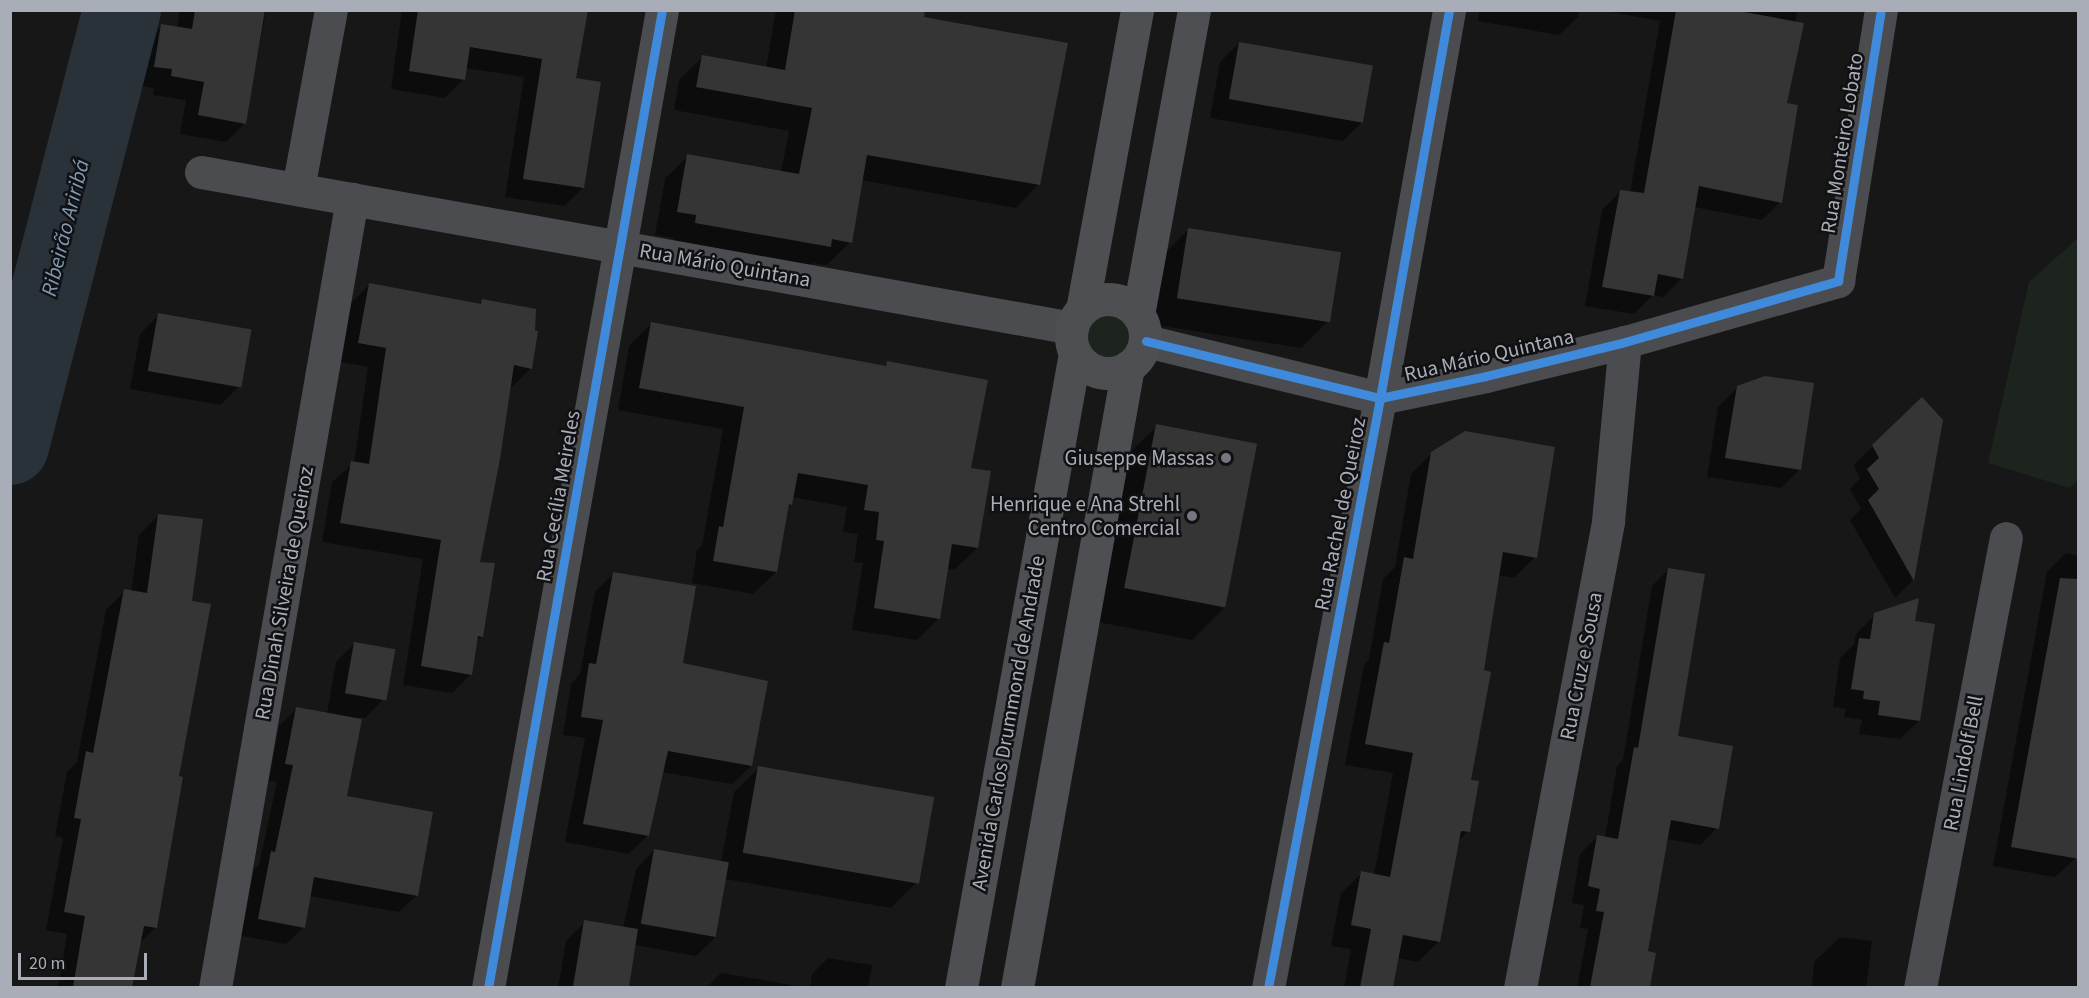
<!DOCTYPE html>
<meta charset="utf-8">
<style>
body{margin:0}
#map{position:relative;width:2089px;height:998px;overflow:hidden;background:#171717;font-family:"Source Sans 3",sans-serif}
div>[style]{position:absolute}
.green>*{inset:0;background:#1d241e}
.round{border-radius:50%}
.shadow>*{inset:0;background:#0007}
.river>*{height:78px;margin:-39px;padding:0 39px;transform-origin:39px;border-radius:39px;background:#2a3239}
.building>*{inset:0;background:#353536;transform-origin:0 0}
.minor>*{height:33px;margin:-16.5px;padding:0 16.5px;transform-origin:16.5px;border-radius:16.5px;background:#4b4c50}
.major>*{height:33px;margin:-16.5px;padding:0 16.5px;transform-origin:16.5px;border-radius:16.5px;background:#4d4f52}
.major>.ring{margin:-16.5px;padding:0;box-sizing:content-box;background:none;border:33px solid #4d4f52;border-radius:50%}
.cycleway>*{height:9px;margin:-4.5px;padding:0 4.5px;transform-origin:4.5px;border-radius:4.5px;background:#408adc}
.dots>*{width:16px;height:16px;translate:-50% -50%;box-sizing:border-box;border:3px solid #111113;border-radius:50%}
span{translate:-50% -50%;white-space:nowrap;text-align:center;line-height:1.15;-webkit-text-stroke:5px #111113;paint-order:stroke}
.street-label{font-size:21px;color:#a8adb8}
.poi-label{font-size:21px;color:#a8adb8}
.right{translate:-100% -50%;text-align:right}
.water-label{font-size:22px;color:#7f9bb3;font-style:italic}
.frame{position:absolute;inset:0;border:12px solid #a8adb8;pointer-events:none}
.scale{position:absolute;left:18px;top:953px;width:129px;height:27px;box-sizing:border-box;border:3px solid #a8adb8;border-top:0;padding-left:8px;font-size:18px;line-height:21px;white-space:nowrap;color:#a8adb8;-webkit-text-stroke:4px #111113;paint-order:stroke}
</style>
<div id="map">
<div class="green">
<div style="clip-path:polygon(2078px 238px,2078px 480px,2070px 488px,1988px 463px,2029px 282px)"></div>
<div class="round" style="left:1084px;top:312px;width:48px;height:48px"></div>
</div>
<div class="shadow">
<div style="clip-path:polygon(180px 10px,266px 10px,245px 123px,226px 142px,180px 134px,186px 100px,153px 95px,154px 88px,136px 85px,143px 45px,162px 26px,177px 28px)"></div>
<div style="clip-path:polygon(402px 10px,587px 10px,574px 79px,583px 188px,564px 206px,505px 197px,524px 77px,465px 68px,464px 79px,445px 98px,391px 89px)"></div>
<div style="clip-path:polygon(776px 10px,923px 10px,922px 18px,1039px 184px,1016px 208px,861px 180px,850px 242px,827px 265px,813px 263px,807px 269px,672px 246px,674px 238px,655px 235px,665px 179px,688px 156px,781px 173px,789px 131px,674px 110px,679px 80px,703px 57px,766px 68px)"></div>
<div style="clip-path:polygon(1480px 10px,1579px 10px,1578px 17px,1559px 35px,1478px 21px)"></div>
<div style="clip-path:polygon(1600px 10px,1797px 10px,1786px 104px,1780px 202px,1762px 220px,1694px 207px,1682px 278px,1663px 297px,1653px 295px,1634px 314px,1585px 306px,1602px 210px,1621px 191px,1630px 193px,1660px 21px)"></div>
<div style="clip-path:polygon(1239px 43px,1362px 122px,1343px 141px,1210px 118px,1220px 62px)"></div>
<div style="clip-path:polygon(1189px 229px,1328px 321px,1301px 348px,1150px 324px,1162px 256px)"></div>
<div style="clip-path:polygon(369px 285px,479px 305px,483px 300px,531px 368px,512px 387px,508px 386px,479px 563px,482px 636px,476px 642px,471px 674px,452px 693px,403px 685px,423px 559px,322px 542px,332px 482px,354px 463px,368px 367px,340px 362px,350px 304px)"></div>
<div style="clip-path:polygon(159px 315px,239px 387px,220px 405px,130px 389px,140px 334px)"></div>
<div style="clip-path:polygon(651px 324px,884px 367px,888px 363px,969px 469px,977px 548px,954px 570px,946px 568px,939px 618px,917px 640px,852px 630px,863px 563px,854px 562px,858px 534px,843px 532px,847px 507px,792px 497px,787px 508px,776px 572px,753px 594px,692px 583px,697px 550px,702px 545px,723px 429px,618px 410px,629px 346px)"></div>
<div style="clip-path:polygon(1737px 388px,1800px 469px,1781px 488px,1707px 477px,1718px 407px)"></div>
<div style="clip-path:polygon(1942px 421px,1913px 580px,1895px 598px,1850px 520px,1861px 509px,1850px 489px,1860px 478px,1854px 465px,1873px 446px)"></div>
<div style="clip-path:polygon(1157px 426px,1226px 606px,1192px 640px,1093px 621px,1123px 459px)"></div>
<div style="clip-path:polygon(1432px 453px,1535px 557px,1514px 578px,1498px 575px,1482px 672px,1469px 781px,1468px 831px,1457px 843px,1439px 941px,1418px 962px,1397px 958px,1391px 988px,1344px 988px,1351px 949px,1331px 946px,1341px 893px,1362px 873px,1374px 875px,1393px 773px,1345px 765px,1364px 665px,1369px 659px,1383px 579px,1395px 567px,1411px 474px)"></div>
<div style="clip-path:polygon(158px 516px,190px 602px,177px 777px,155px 928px,139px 944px,131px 988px,58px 988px,67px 934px,46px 930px,63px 838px,55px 836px,67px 772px,77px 762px,106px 610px,125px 591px,131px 592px,139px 535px)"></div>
<div style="clip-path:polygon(2066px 553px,2078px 556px,2078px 856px,2055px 877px,1993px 866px,2047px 572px)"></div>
<div style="clip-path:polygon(1669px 569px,1676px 737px,1717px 828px,1700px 845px,1667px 839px,1646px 952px,1654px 954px,1648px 988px,1577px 988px,1588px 929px,1580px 928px,1584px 905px,1572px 903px,1580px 854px,1597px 837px,1605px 838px,1617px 766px,1623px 760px,1652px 586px)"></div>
<div style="clip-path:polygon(614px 573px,751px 766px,732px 784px,661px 772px,648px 835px,629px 854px,565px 842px,585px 738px,563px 735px,571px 684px,580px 674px,595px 592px)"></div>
<div style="clip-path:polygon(1875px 615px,1913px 622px,1919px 721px,1900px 739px,1859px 734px,1862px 720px,1844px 717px,1846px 709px,1833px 707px,1840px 658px,1854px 644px,1856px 634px)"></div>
<div style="clip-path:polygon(355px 643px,384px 699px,365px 718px,361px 717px,346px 797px,417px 895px,399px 912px,309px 896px,304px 927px,286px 944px,241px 936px,254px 870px,259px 865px,277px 782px,269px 781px,279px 726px,296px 709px,327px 714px,336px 662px)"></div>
<div style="clip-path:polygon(759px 768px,916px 883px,891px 908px,725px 879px,715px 938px,696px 956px,634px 945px,627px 988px,558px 988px,566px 941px,585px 922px,623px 928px,636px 869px,654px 850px,721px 862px,734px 792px)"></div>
<div style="clip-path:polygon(1840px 937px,1872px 941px,1866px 988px,1812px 988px,1814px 962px)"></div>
<div style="clip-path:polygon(828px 958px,872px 965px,868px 988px,810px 988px,812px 974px)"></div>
<div style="clip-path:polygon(721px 973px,809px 988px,706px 988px)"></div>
</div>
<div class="river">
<div style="left:10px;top:446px;width:450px;rotate:-75.6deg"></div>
</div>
<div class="building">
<div style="clip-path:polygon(195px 10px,265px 10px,246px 124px,198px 115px,204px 82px,171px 76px,172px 69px,154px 67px,161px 24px,192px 29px)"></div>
<div style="clip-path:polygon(418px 10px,588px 10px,576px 78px,601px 82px,584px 188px,523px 179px,542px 59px,470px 47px,465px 80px,409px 71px)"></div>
<div style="clip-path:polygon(795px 10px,925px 10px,924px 17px,1068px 43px,1040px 185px,867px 155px,852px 243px,832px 239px,831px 247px,695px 223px,696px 215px,677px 212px,687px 154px,799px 174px,812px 108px,696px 87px,702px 55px,785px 70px)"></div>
<div style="clip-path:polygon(1676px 10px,1733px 10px,1804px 23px,1787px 103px,1798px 105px,1782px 203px,1699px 186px,1683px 279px,1658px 274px,1654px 296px,1602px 287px,1620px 190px,1644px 193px)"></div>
<div style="left:1239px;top:42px;width:136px;height:58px;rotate:10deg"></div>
<div style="left:1188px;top:228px;width:155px;height:71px;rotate:9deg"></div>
<div style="clip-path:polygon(369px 283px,481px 304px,482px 299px,536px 309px,535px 331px,538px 331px,532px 369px,514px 365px,500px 459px,480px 562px,495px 563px,483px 637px,478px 636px,472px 675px,421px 666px,441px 540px,340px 523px,351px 461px,369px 464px,386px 348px,358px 343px)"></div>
<div style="left:158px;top:313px;width:95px;height:59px;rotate:10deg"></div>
<div style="clip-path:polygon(651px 322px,886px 366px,887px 361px,988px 380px,971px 468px,991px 471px,978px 548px,952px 544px,940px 619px,874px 608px,884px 541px,876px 540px,879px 512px,864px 510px,868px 485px,798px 473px,792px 505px,789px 504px,777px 572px,713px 561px,719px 526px,723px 527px,744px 407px,639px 388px)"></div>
<div style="clip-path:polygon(1765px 376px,1814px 383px,1801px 470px,1725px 458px,1737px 386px)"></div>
<div style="clip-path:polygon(1922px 397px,1943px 420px,1914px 581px,1868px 500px,1879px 489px,1867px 469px,1879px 458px,1872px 445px)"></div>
<div style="left:1156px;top:424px;width:103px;height:167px;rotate:11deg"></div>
<div style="clip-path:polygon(1465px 431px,1555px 447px,1537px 558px,1503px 552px,1484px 670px,1491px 672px,1471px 780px,1479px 781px,1470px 832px,1461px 831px,1440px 942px,1403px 935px,1393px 987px,1360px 987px,1371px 929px,1351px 925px,1361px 871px,1390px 877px,1413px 753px,1365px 744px,1384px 642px,1389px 643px,1404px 557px,1413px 559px,1431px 452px)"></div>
<div style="clip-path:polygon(158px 514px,203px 519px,192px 601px,211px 604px,179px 776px,183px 777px,157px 928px,144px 926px,132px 987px,73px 987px,85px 916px,64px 912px,81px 819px,74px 818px,86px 751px,93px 753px,124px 589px,147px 593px)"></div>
<div style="clip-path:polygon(1668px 568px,1705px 574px,1678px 736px,1733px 746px,1719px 829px,1671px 820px,1648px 951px,1656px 953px,1650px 987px,1590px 987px,1604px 912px,1596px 911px,1600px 889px,1588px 886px,1597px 835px,1618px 839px,1634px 747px,1638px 748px)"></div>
<div style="clip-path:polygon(613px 572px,696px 586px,683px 663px,768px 681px,752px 766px,668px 751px,649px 836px,583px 824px,603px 720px,581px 717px,589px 663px,596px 664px)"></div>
<div style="clip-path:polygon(2060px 578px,2079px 579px,2079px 859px,2011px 847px)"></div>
<div style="clip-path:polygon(1919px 598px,1915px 621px,1935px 624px,1920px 721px,1878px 715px,1880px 701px,1863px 699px,1864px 691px,1851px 689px,1859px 638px,1870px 639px,1874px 613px)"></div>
<div style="left:354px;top:642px;width:42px;height:52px;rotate:10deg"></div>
<div style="clip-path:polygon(296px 707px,362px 719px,347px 796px,433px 812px,418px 896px,314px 877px,305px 928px,258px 919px,271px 851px,275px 852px,293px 765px,285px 764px)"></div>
<div style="left:758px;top:766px;width:179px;height:88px;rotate:10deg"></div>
<div style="left:654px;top:849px;width:76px;height:76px;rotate:10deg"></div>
<div style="clip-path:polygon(584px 920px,638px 929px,629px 987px,573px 987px)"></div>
</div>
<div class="minor">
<div style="left:201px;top:172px;width:885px;rotate:10.15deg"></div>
<div style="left:298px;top:189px;width:182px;rotate:-79.6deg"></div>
<div style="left:1146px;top:341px;width:241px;rotate:13.7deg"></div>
<div style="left:1380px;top:398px;width:108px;rotate:-11.7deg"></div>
<div style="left:1486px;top:376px;width:143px;rotate:-13.7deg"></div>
<div style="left:1625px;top:342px;width:222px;rotate:-16deg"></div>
<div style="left:1838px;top:281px;width:274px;rotate:-81deg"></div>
<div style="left:215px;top:988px;width:801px;rotate:-80.15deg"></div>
<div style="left:488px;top:988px;width:993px;rotate:-79.91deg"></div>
<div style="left:1268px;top:988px;width:601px;rotate:-79.25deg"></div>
<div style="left:1380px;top:398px;width:394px;rotate:-79.9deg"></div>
<div style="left:1520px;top:988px;width:475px;rotate:-79.3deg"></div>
<div style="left:1608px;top:521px;width:180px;rotate:-84.6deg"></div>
<div style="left:1920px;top:988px;width:458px;rotate:-79.2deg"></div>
</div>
<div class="major">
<div class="ring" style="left:1071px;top:299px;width:41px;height:41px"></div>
<div style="left:1082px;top:310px;width:305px;rotate:-79.6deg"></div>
<div style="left:1138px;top:315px;width:310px;rotate:-79.6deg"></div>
<div style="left:961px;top:988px;width:645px;rotate:-79.82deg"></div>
<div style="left:1017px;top:988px;width:631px;rotate:-79.87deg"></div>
</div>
<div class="cycleway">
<div style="left:1146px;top:341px;width:241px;rotate:13.7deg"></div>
<div style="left:1380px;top:398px;width:108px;rotate:-11.7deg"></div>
<div style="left:1486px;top:376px;width:143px;rotate:-13.7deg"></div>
<div style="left:1625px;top:342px;width:222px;rotate:-16deg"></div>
<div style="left:1838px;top:281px;width:274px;rotate:-81deg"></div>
<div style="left:488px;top:988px;width:993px;rotate:-79.91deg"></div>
<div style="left:1268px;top:988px;width:601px;rotate:-79.25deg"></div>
<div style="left:1380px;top:398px;width:394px;rotate:-79.9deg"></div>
</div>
<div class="dots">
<div style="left:1226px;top:458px;background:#757880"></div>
<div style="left:1192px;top:516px;background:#757880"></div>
</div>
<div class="street-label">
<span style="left:1842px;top:143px;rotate:-81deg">Rua Monteiro Lobato</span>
<span style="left:725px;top:265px;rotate:10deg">Rua Mário Quintana</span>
<span style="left:1489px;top:355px;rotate:-13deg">Rua Mário Quintana</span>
<span style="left:558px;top:496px;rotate:-80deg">Rua Cecília Meireles</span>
<span style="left:1340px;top:514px;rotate:-79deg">Rua Rachel de Queiroz</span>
<span style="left:284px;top:593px;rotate:-80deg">Rua Dinah Silveira de Queiroz</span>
<span style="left:1581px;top:666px;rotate:-79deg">Rua Cruz e Sousa</span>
<span style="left:1008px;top:723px;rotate:-80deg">Avenida Carlos Drummond de Andrade</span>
<span style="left:1963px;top:763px;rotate:-79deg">Rua Lindolf Bell</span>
</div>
<div class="poi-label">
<span class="right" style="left:1214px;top:458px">Giuseppe Massas</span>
<span class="right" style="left:1180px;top:516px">Henrique e Ana Strehl<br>Centro Comercial</span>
</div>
<div class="water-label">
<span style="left:66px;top:228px;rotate:-76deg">Ribeirão Ariribá</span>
</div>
<div class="frame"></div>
<div class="scale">20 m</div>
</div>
